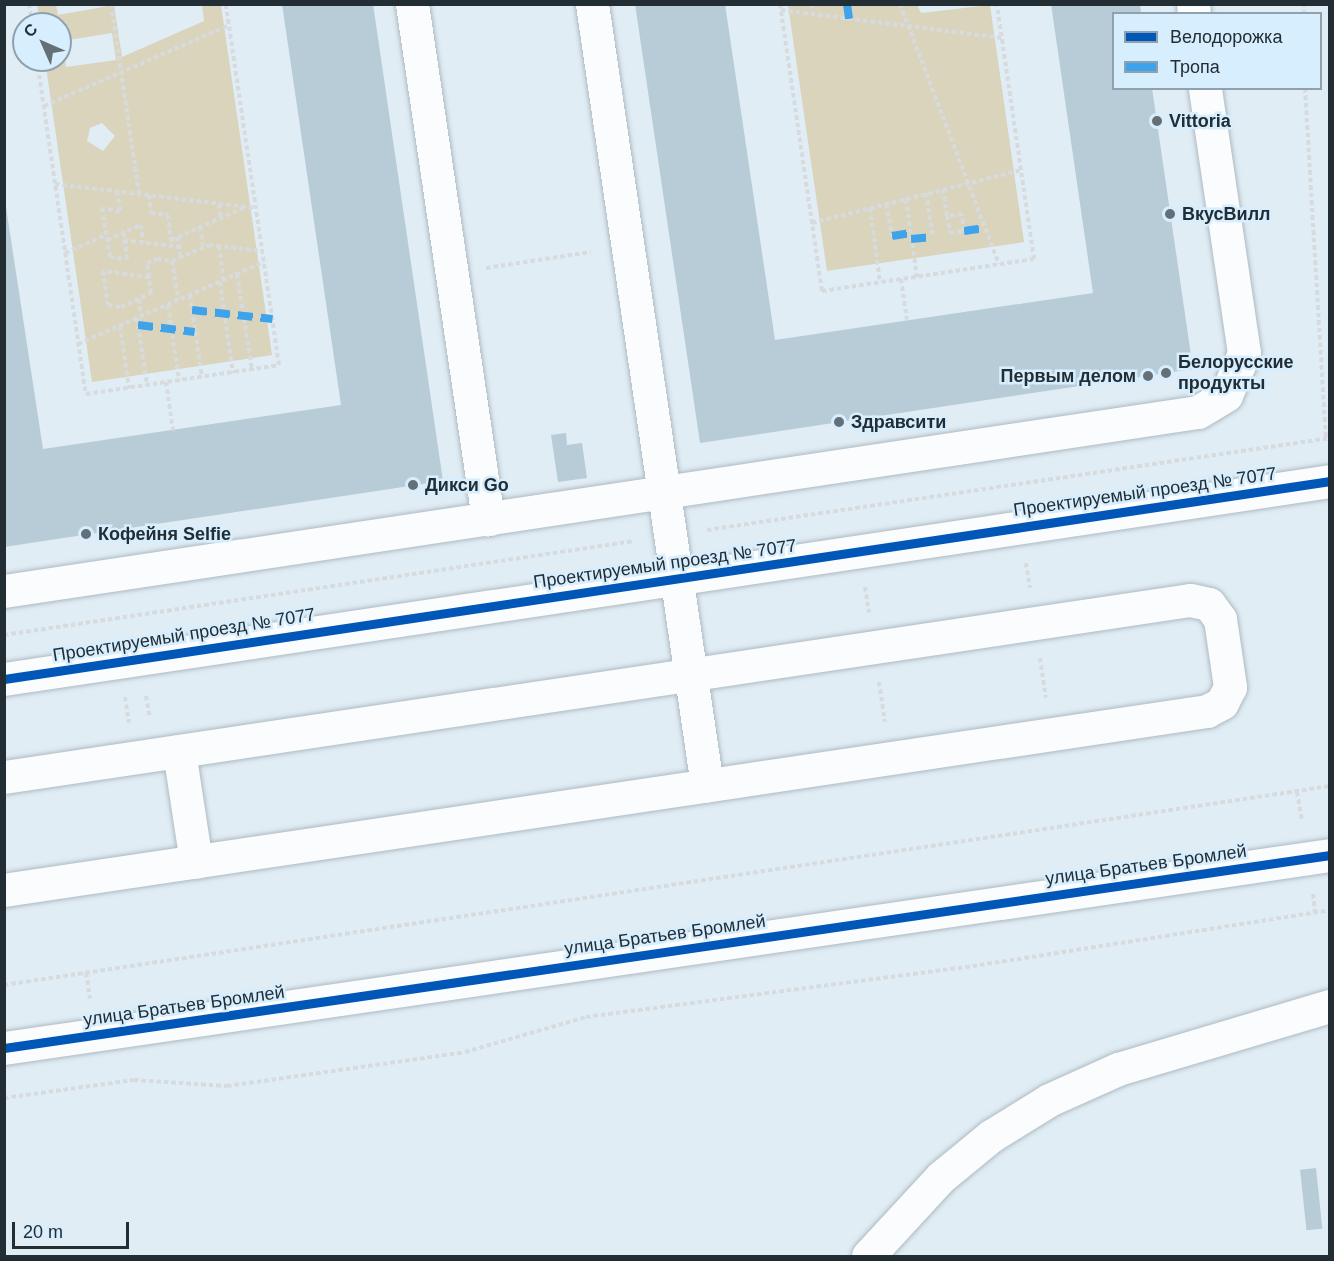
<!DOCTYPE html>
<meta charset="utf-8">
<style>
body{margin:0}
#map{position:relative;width:1334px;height:1261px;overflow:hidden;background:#e0edf5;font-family:Helvetica,sans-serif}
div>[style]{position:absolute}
.green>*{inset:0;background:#d9d4bb}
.building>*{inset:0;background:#b8ccd8;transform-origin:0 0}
.path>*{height:4px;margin-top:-2px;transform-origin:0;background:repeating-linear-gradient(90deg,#d8dbde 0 4.5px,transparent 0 7.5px)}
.roads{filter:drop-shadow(0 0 2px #afbac1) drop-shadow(0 0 2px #afbac1)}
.minor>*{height:33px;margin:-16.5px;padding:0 16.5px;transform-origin:16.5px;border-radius:16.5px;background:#fafcfe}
.quiet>*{height:8px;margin-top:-4px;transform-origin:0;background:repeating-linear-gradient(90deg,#3ea3eb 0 15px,transparent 0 23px)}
.cycleway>*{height:9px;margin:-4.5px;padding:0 4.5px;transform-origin:4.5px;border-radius:4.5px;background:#0057b8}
.dots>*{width:16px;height:16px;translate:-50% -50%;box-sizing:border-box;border:3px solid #d7eefe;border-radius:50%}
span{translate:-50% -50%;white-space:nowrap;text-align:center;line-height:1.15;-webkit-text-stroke:5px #d7eefe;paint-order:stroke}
.poi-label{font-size:18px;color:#222d34;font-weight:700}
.left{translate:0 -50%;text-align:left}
.right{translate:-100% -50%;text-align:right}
.street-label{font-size:18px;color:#222d34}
.frame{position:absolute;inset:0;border:6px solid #222d34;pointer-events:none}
.legend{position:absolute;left:1112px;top:12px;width:210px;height:78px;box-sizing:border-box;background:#d7eefe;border:2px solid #8fa1ad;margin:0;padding:8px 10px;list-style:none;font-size:18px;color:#222d34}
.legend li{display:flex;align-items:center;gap:12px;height:30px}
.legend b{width:30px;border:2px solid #8fa1ad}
.north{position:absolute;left:12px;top:12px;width:60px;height:60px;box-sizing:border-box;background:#d7eefe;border:2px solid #8fa1ad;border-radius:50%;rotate:315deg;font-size:16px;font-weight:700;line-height:24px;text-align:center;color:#222d34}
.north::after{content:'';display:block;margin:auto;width:21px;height:27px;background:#647078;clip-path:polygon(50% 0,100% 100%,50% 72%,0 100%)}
.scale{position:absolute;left:12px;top:1222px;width:117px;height:27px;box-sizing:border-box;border:3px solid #222d34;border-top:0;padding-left:8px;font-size:18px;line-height:21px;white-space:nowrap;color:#222d34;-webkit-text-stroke:4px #d7eefe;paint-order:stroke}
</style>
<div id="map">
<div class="green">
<div style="clip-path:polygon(evenodd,37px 5px,56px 5px,58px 15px,114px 5px,122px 57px,204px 21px,202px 5px,221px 5px,272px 355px,92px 382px,45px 60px,60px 60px,60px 24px,40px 24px,37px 5px,112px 33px,116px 60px,66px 67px,62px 41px,112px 33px,37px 5px,102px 123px,115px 136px,103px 151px,87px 141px,90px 128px,102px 123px)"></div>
<div style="clip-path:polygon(788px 5px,917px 5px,921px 13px,990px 5px,1024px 242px,827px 271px)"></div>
</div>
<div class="building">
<div style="clip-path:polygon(282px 4px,373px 4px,443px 481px,4px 547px,4px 194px,43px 449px,341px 405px)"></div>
<div style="clip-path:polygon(635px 4px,725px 4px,775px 340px,1093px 293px,1051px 4px,1140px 4px,1141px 14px,1114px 14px,1114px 88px,1152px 88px,1193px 369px,700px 443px)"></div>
<div style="clip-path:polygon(566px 433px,567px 445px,582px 443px,587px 478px,558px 482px,551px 435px)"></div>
<div style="left:1316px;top:1168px;width:61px;height:16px;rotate:84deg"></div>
</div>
<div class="path">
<div style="left:29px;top:4px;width:20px;rotate:81deg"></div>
<div style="left:111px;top:4px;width:192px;rotate:81.6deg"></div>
<div style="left:780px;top:4px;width:290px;rotate:81.7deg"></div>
<div style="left:822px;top:291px;width:214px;rotate:-8.6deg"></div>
<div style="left:1034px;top:259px;width:258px;rotate:-98.3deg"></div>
<div style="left:811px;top:4px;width:10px;rotate:79deg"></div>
<div style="left:900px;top:4px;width:278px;rotate:69.2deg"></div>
<div style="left:781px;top:10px;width:223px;rotate:7.2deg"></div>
<div style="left:1304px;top:14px;width:10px;rotate:-90deg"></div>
<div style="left:37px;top:60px;width:338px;rotate:81.7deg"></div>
<div style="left:86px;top:394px;width:195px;rotate:-8.5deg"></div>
<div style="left:279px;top:365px;width:365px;rotate:-98.4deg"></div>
<div style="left:1305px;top:88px;width:353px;rotate:86.6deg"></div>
<div style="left:44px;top:106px;width:202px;rotate:-23.6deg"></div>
<div style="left:55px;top:184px;width:202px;rotate:6.8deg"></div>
<div style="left:943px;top:189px;width:27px;rotate:82deg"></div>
<div style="left:947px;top:216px;width:17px;rotate:80deg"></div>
<div style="left:950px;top:233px;width:14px;rotate:-8deg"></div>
<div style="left:964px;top:231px;width:17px;rotate:-97deg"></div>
<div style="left:962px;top:214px;width:15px;rotate:172deg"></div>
<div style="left:117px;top:191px;width:20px;rotate:81deg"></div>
<div style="left:120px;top:211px;width:18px;rotate:-171deg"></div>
<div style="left:102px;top:208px;width:50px;rotate:80.7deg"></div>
<div style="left:110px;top:257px;width:17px;rotate:7deg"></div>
<div style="left:127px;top:259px;width:26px;rotate:-97deg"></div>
<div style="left:926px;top:193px;width:45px;rotate:81deg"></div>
<div style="left:149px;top:195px;width:18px;rotate:84deg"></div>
<div style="left:151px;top:213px;width:17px;rotate:7deg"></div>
<div style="left:168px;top:215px;width:31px;rotate:83deg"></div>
<div style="left:906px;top:199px;width:79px;rotate:82deg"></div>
<div style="left:219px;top:204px;width:14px;rotate:82deg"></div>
<div style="left:886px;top:204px;width:33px;rotate:79deg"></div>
<div style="left:870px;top:208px;width:75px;rotate:82.3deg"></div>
<div style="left:812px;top:223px;width:216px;rotate:-14.2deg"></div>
<div style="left:200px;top:227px;width:20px;rotate:81deg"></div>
<div style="left:178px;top:237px;width:20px;rotate:84deg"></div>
<div style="left:107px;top:240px;width:37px;rotate:-24deg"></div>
<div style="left:141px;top:225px;width:17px;rotate:83deg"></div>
<div style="left:124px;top:240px;width:55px;rotate:7.3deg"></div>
<div style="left:171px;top:240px;width:81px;rotate:-24deg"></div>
<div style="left:219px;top:246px;width:34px;rotate:82deg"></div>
<div style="left:65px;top:253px;width:45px;rotate:-23.7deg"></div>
<div style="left:172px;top:261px;width:39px;rotate:81deg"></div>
<div style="left:486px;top:268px;width:106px;rotate:-8.7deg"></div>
<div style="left:237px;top:274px;width:97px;rotate:81.1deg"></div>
<div style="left:149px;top:277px;width:46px;rotate:-172.6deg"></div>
<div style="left:103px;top:271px;width:34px;rotate:82deg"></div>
<div style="left:108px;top:305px;width:13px;rotate:9deg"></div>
<div style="left:121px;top:307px;width:33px;rotate:-25deg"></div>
<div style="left:151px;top:293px;width:16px;rotate:-97deg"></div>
<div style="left:149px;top:277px;width:14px;rotate:-98deg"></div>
<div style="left:147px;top:263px;width:11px;rotate:-22deg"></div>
<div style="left:157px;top:259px;width:15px;rotate:8deg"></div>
<div style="left:172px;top:261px;width:40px;rotate:-23.4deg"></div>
<div style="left:209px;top:245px;width:53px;rotate:6.5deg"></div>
<div style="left:901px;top:279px;width:41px;rotate:81.7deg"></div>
<div style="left:220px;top:282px;width:92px;rotate:81.9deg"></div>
<div style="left:190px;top:295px;width:83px;rotate:81.7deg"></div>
<div style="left:139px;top:299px;width:17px;rotate:83deg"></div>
<div style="left:168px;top:305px;width:76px;rotate:81.7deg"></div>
<div style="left:137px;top:318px;width:68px;rotate:81.5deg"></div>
<div style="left:120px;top:326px;width:63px;rotate:81.7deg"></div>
<div style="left:78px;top:344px;width:203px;rotate:-23.8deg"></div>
<div style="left:166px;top:382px;width:49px;rotate:81.7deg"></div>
<div style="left:707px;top:530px;width:630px;rotate:-8.4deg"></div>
<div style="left:1026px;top:563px;width:25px;rotate:81deg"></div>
<div style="left:865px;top:587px;width:26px;rotate:81deg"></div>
<div style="left:4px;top:635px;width:637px;rotate:-8.49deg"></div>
<div style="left:1040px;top:658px;width:40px;rotate:81.5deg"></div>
<div style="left:879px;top:682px;width:40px;rotate:81.5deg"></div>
<div style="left:146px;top:696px;width:22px;rotate:80deg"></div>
<div style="left:125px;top:697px;width:26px;rotate:81deg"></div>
<div style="left:1297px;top:792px;width:29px;rotate:80deg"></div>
<div style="left:1313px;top:894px;width:18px;rotate:84deg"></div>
<div style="left:86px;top:973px;width:26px;rotate:81deg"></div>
<div style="left:4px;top:985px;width:1341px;rotate:-8.53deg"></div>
<div style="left:4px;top:1098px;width:131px;rotate:-7.9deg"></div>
<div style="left:134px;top:1080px;width:93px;rotate:3.7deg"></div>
<div style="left:227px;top:1086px;width:240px;rotate:-8.1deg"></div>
<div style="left:465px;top:1052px;width:126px;rotate:-16.1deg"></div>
<div style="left:586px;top:1017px;width:397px;rotate:-7.5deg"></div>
<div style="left:980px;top:965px;width:354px;rotate:-8.9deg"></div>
</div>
<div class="roads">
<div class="minor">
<div style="left:412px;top:4px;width:521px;rotate:81.61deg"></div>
<div style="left:592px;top:4px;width:790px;rotate:81.63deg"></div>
<div style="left:1193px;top:4px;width:10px;rotate:84deg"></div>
<div style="left:4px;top:591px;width:1207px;rotate:-8.53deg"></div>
<div style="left:1198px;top:412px;width:33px;rotate:-31deg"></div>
<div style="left:1226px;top:395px;width:46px;rotate:-66.8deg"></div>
<div style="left:1244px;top:353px;width:268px;rotate:-98.4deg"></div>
<div style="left:4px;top:679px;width:1341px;rotate:-8.49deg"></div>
<div style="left:179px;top:751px;width:112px;rotate:81.3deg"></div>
<div style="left:4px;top:777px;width:1199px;rotate:-8.49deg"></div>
<div style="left:1190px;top:600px;width:19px;rotate:12deg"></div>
<div style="left:1209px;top:604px;width:19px;rotate:54deg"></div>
<div style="left:1220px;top:619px;width:69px;rotate:81.6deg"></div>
<div style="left:1230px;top:687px;width:18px;rotate:117deg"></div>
<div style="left:1222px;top:703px;width:17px;rotate:152deg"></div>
<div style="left:1207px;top:711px;width:1216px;rotate:171.54deg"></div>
<div style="left:4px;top:1048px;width:1340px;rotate:-8.28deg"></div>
<div style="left:868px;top:1256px;width:108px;rotate:-47.3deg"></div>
<div style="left:941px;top:1177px;width:65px;rotate:-39.4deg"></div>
<div style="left:991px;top:1136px;width:68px;rotate:-31.8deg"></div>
<div style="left:1049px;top:1100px;width:76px;rotate:-24.2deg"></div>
<div style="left:1118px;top:1069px;width:221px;rotate:-16.6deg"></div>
</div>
</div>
<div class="quiet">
<div style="left:847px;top:4px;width:15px;rotate:82deg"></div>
<div style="left:964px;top:231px;width:21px;rotate:-8deg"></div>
<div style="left:892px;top:236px;width:19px;rotate:-9deg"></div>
<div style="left:911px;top:239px;width:22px;rotate:-5deg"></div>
<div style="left:192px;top:310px;width:81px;rotate:6.4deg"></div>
<div style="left:138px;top:325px;width:57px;rotate:7deg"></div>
</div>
<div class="cycleway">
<div style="left:4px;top:679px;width:1341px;rotate:-8.49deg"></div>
<div style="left:4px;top:1048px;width:1340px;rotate:-8.28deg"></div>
</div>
<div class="dots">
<div style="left:1157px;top:121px;background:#647078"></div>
<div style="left:1170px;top:214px;background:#647078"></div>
<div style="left:1166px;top:373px;background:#647078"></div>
<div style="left:1148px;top:376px;background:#647078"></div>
<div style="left:839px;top:422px;background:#647078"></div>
<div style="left:413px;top:485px;background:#647078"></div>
<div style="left:86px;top:534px;background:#647078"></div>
</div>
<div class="poi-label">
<span class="left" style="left:1169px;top:121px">Vittoria</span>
<span class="left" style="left:1182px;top:214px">ВкусВилл</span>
<span class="left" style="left:1178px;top:373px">Белорусские<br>продукты</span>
<span class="right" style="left:1136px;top:376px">Первым делом</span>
<span class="left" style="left:851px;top:422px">Здравсити</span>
<span class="left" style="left:425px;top:485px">Дикси Go</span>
<span class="left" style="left:98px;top:534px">Кофейня Selfie</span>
</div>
<div class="street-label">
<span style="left:1145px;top:492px;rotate:-8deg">Проектируемый проезд № 7077</span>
<span style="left:665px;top:564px;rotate:-8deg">Проектируемый проезд № 7077</span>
<span style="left:184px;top:635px;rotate:-9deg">Проектируемый проезд № 7077</span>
<span style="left:1146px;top:865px;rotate:-8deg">улица Братьев Бромлей</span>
<span style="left:665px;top:935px;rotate:-8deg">улица Братьев Бромлей</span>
<span style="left:184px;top:1006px;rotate:-8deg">улица Братьев Бромлей</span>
</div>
<div class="frame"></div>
<ul class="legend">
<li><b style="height:8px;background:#0057b8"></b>Велодорожка</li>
<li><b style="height:8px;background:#3ea3eb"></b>Тропа</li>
</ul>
<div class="north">С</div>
<div class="scale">20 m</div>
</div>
